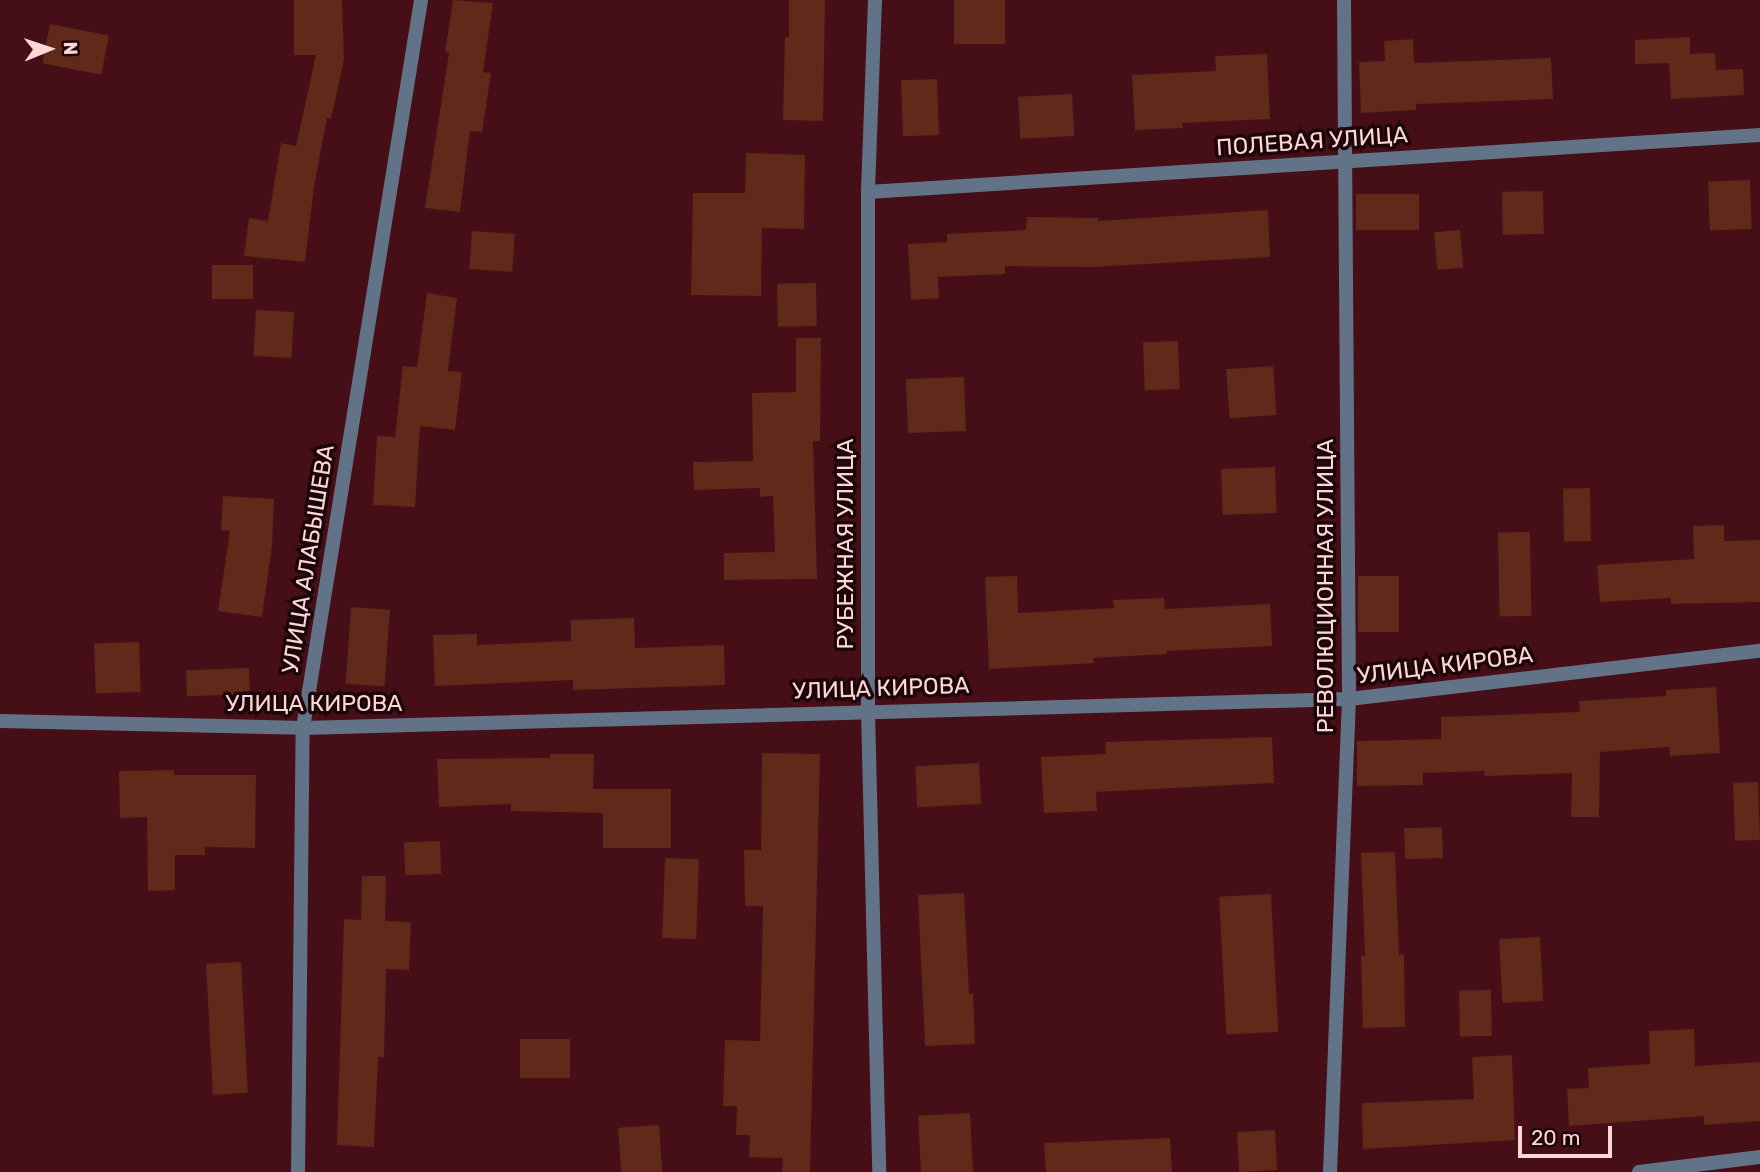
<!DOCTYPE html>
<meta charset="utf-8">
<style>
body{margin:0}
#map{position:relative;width:1760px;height:1172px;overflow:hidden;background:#460e16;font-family:Rubik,sans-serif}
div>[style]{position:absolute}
.building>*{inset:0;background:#602919;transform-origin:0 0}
.street>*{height:14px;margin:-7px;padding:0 7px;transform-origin:7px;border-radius:7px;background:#627287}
span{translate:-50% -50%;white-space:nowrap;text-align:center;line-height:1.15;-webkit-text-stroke:7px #1d0608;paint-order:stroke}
.street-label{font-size:23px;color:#fdd7d8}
.north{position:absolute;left:14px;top:14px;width:70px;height:70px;-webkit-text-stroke:5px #1d0608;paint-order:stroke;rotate:88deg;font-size:19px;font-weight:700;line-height:28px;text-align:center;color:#fdd7d8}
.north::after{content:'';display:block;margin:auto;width:24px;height:32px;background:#fdd7d8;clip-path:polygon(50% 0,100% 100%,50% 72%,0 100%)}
.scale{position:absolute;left:1518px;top:1126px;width:94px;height:32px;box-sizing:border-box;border:4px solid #fdd7d8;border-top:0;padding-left:9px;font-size:21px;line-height:24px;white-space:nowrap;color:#fdd7d8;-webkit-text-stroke:5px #1d0608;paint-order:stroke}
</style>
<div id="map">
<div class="building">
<div style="clip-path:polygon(294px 0,342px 0,344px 60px,331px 119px,327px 118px,314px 187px,305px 262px,244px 256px,249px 218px,268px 221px,281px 143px,296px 146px,316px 55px,294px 55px)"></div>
<div style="clip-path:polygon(453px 0,493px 3px,483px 72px,491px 73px,482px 132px,470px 131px,460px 212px,425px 208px,449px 53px,445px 52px)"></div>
<div style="clip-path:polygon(789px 0,825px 0,823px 121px,783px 120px,785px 37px,789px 37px)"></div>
<div style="left:954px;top:0;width:51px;height:44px"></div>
<div style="left:50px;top:24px;width:60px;height:40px;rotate:11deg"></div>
<div style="clip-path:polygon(1690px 37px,1690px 54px,1715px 53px,1716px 70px,1743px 69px,1744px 95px,1671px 99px,1669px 63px,1635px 64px,1635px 40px)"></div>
<div style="clip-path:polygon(1413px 39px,1414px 63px,1551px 58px,1553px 99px,1416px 104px,1416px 110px,1361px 113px,1359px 62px,1385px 61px,1384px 41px)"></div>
<div style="clip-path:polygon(1267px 54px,1270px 119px,1182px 123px,1183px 128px,1135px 130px,1132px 75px,1216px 71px,1215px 56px)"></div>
<div style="left:937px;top:79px;width:56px;height:36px;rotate:88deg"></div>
<div style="left:1072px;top:94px;width:42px;height:54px;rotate:87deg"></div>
<div style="clip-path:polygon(746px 153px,805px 155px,804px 229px,762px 228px,761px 296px,691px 295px,693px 193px,745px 193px)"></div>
<div style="left:1750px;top:180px;width:49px;height:42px;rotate:88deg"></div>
<div style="left:1543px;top:191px;width:43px;height:41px;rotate:89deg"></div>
<div style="left:1356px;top:194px;width:63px;height:36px"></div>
<div style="clip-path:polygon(1268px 210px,1270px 257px,1093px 267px,1005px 266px,1005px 274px,938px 277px,939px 298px,911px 300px,908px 244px,947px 242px,947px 234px,1026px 230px,1027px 217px,1098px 218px,1098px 221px)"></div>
<div style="left:1460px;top:230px;width:38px;height:26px;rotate:85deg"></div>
<div style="left:472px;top:231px;width:43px;height:38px;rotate:4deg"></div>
<div style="left:253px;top:265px;width:34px;height:41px;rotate:90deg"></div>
<div style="left:816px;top:283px;width:43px;height:39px;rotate:89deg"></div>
<div style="clip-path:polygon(427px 293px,457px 298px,448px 371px,462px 372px,455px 430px,420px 426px,415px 507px,373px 505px,377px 436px,395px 437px,403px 366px,417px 367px)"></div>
<div style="left:256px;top:310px;width:38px;height:46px;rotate:3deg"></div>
<div style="clip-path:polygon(796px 338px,821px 338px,820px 441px,813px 441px,817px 579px,724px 580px,724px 553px,775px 552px,773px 496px,760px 497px,760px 488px,694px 490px,693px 462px,753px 461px,752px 393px,796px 392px)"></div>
<div style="left:1178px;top:341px;width:48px;height:35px;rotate:88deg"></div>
<div style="left:1273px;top:366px;width:49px;height:47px;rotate:86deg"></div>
<div style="left:964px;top:377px;width:54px;height:58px;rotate:88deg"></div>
<div style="left:1275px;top:467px;width:46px;height:54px;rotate:88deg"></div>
<div style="left:1590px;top:488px;width:53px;height:27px;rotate:89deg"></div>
<div style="clip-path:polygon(223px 496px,274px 499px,272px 546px,262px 617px,218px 611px,230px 531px,221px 530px)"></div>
<div style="clip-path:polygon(1724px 525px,1724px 541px,1760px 540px,1760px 602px,1671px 604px,1671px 598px,1600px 602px,1597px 565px,1694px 559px,1693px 526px)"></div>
<div style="left:1530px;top:532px;width:84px;height:32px;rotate:89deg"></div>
<div style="clip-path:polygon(1017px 576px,1018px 613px,1114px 608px,1113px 600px,1164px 598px,1165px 609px,1270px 604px,1272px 646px,1166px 651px,1167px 654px,1093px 658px,1094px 663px,989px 669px,985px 577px)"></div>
<div style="left:1399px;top:576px;width:56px;height:41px;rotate:90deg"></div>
<div style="left:351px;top:607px;width:39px;height:77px;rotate:4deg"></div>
<div style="clip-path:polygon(634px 618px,635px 648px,724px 645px,725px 685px,573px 690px,573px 680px,435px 686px,433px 635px,477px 634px,477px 645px,571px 641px,571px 620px)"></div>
<div style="left:139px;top:642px;width:50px;height:45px;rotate:88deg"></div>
<div style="left:249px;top:668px;width:26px;height:63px;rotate:88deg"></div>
<div style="clip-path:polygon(1716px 687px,1720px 753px,1670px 756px,1669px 747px,1600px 752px,1599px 817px,1571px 817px,1572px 773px,1485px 776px,1484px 771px,1423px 773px,1423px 785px,1357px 786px,1357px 741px,1441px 739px,1441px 717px,1580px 712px,1579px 701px,1666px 696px,1666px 690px)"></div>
<div style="clip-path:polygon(1272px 737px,1274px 783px,1096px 792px,1097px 811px,1044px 813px,1041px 757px,1106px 754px,1105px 742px)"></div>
<div style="clip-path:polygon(762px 753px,820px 754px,810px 1172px,782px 1172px,783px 1158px,749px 1157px,750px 1135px,736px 1135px,737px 1106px,723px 1106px,725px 1040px,760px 1041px,763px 906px,745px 906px,744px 850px,761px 850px)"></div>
<div style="clip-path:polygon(550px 754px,594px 754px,593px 789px,671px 789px,671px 848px,603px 848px,603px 813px,511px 811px,511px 804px,439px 807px,437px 759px,550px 758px)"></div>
<div style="left:979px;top:763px;width:41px;height:64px;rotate:87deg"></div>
<div style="clip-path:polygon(174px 770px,174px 775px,256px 775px,255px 848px,205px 847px,205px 855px,175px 855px,175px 890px,148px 891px,147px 817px,120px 818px,119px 771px)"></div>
<div style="left:1758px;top:782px;width:58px;height:25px;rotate:88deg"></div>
<div style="left:1442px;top:827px;width:31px;height:38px;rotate:88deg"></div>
<div style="left:440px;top:841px;width:33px;height:36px;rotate:88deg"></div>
<div style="clip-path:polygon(1395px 852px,1399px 955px,1404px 954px,1405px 1027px,1363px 1028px,1361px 956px,1365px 956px,1361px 853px)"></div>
<div style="left:665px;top:858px;width:34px;height:80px;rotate:2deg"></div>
<div style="clip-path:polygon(362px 876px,386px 876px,385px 921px,411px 922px,409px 970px,386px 969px,384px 1057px,378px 1057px,374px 1147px,337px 1145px,344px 919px,361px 920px)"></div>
<div style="clip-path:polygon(964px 893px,969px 994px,973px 994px,975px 1044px,925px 1046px,918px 895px)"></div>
<div style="left:1271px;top:894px;width:138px;height:52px;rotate:87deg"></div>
<div style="left:1540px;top:937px;width:64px;height:41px;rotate:87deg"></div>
<div style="left:241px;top:962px;width:131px;height:35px;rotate:87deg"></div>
<div style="left:1491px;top:990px;width:46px;height:32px;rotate:89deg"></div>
<div style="clip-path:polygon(1694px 1029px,1695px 1066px,1760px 1062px,1760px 1121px,1704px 1125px,1704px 1116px,1569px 1126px,1567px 1089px,1589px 1088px,1588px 1068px,1650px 1064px,1649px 1031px)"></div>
<div style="left:520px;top:1039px;width:50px;height:39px"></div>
<div style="clip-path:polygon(1512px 1055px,1515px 1140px,1363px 1149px,1362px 1103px,1474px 1099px,1472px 1057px)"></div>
<div style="left:970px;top:1113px;width:59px;height:52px;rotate:87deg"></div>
<div style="left:659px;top:1125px;width:47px;height:41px;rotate:86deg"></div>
<div style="left:1275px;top:1130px;width:40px;height:38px;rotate:87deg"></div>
<div style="clip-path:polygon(1170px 1138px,1172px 1172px,1046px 1172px,1044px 1143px)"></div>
</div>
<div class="street">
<div style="left:875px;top:0;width:192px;rotate:92.1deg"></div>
<div style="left:868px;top:192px;width:519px;rotate:90deg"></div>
<div style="left:868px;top:711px;width:461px;rotate:88.6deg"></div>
<div style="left:868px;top:192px;width:894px;rotate:-3.66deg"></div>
<div style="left:0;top:721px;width:303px;rotate:1.3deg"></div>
<div style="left:303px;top:728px;width:1046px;rotate:-1.59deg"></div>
<div style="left:1349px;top:699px;width:414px;rotate:-6.7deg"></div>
<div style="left:298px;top:1172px;width:444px;rotate:-89.4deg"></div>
<div style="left:303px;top:728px;width:738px;rotate:-80.79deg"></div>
<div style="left:1330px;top:1172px;width:473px;rotate:-87.7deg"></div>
<div style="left:1349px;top:699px;width:699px;rotate:-90.41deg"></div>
<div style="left:1639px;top:1172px;width:122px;rotate:-7.1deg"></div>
</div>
<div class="street-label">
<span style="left:1312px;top:141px;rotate:-4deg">ПОЛЕВАЯ УЛИЦА</span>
<span style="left:845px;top:544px;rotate:-90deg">РУБЕЖНАЯ УЛИЦА</span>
<span style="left:308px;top:559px;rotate:-81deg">УЛИЦА АЛАБЫШЕВА</span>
<span style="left:1325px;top:586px;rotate:-90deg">РЕВОЛЮЦИОННАЯ УЛИЦА</span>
<span style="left:1445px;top:665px;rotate:-7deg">УЛИЦА КИРОВА</span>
<span style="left:881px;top:688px;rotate:-2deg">УЛИЦА КИРОВА</span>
<span style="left:314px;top:703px">УЛИЦА КИРОВА</span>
</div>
<div class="north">N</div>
<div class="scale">20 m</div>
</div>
